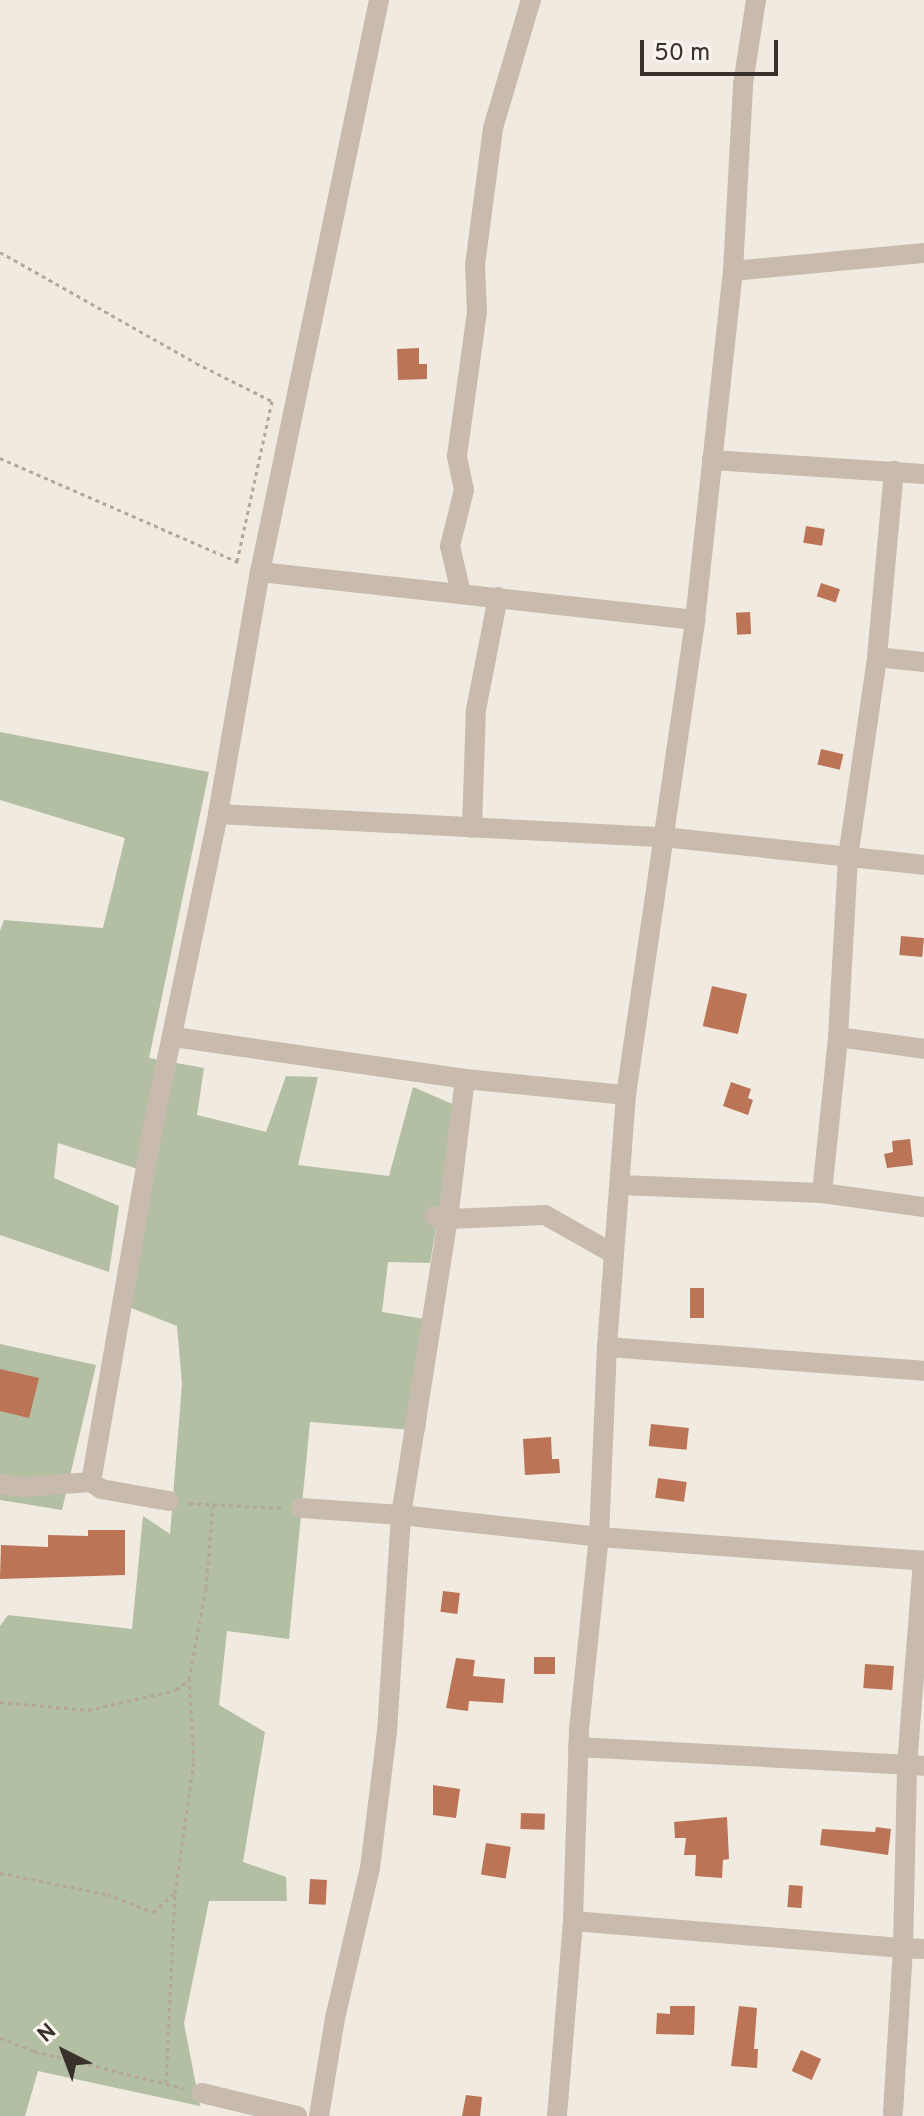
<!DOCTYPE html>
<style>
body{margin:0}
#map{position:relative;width:924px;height:2116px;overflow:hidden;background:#f1eae1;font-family:Overpass,sans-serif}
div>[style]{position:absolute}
.green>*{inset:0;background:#b3bfa2}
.building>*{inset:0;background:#bb7455;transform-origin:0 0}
.path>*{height:3px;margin-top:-1.5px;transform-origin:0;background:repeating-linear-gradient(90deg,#b4a698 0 4px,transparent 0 8px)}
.minor>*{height:20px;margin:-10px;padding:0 10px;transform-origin:10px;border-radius:10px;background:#c8bbad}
span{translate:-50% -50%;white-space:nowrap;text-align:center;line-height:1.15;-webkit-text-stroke:7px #f9f4ed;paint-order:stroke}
.north{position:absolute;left:24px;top:2012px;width:80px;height:80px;-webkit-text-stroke:6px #f9f4ed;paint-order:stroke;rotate:318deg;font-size:22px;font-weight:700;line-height:32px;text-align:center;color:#38302b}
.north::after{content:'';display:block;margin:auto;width:28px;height:36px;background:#38302b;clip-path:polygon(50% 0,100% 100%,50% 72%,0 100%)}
.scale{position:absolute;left:640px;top:40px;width:138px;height:36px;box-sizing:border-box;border:4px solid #38302b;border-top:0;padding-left:10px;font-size:24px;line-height:28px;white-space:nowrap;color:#38302b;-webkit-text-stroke:6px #f9f4ed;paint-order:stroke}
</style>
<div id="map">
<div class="green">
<div style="clip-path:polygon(0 732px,209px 772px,149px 1058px,204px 1068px,197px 1115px,266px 1132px,286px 1076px,318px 1077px,298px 1165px,389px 1176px,413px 1087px,457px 1106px,430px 1263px,388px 1262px,382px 1312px,437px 1321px,425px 1431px,310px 1422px,289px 1639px,227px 1631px,219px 1705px,265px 1732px,243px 1862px,286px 1877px,287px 1901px,209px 1901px,184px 2023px,200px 2106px,38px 2071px,25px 2116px,0 2116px,0 1626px,8px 1615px,132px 1629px,143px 1516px,170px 1534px,182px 1384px,177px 1326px,121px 1304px,138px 1169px,58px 1143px,54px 1178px,119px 1206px,109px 1272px,0 1235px,0 931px,4px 920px,103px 928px,125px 838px,0 800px)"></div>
<div style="clip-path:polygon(0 1344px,96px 1365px,62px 1510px,0 1500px)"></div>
</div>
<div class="building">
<div style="clip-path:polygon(419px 348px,419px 364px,427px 364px,427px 379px,398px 380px,397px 349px)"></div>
<div style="left:806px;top:526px;width:19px;height:17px;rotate:9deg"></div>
<div style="left:821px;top:583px;width:20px;height:14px;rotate:18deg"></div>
<div style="left:750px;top:612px;width:22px;height:14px;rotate:87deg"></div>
<div style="left:821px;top:749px;width:23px;height:16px;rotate:13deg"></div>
<div style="left:901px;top:936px;width:23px;height:19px;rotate:5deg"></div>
<div style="left:712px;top:986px;width:36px;height:41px;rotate:13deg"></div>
<div style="clip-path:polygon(731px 1082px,751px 1089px,748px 1098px,753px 1100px,748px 1115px,723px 1106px)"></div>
<div style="clip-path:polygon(910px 1139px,913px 1165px,887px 1168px,884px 1154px,893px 1152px,892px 1141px)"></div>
<div style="left:690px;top:1288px;width:14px;height:30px"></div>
<div style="clip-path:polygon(0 1369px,39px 1378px,29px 1418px,0 1411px)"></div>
<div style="left:651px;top:1424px;width:38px;height:22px;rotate:6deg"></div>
<div style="clip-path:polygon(551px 1437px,552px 1459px,559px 1459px,560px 1473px,525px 1475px,523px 1439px)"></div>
<div style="left:658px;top:1478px;width:29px;height:20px;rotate:8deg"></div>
<div style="clip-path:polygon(88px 1530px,125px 1530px,125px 1575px,0 1579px,1px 1545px,48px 1547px,48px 1535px,88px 1536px)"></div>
<div style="left:443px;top:1591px;width:17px;height:21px;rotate:7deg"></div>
<div style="left:534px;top:1657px;width:21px;height:17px"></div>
<div style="clip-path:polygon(456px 1658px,475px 1660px,473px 1676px,505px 1679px,503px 1703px,469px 1701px,468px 1711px,446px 1708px)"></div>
<div style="left:865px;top:1664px;width:29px;height:24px;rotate:4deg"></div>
<div style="clip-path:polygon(433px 1785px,460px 1789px,456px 1818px,433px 1815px)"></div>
<div style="left:521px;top:1813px;width:24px;height:16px;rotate:2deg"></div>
<div style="clip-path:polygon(727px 1817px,729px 1859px,723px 1860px,722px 1878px,695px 1876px,696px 1855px,684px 1855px,686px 1838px,675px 1838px,674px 1822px)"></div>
<div style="clip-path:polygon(876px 1827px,891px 1829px,888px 1855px,820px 1845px,822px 1829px,875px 1832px)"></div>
<div style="left:486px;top:1843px;width:25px;height:32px;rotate:9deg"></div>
<div style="left:310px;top:1879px;width:17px;height:25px;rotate:3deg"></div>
<div style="left:789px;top:1885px;width:14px;height:22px;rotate:4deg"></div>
<div style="clip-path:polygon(670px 2006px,695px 2006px,694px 2035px,656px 2034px,657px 2013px,670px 2014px)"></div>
<div style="clip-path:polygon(739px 2006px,757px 2008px,754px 2049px,758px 2049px,757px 2068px,731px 2066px)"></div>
<div style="left:801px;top:2050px;width:22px;height:23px;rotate:24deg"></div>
<div style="clip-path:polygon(466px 2095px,482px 2097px,480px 2116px,462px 2116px)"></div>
</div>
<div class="path">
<div style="left:0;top:252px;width:225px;rotate:29.5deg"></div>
<div style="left:196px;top:363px;width:85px;rotate:26.6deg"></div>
<div style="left:272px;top:401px;width:165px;rotate:102.3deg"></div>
<div style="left:0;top:458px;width:260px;rotate:23.6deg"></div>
<div style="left:189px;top:1503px;width:93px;rotate:3.1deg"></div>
<div style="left:0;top:1702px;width:88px;rotate:5.2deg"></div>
<div style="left:88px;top:1710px;width:90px;rotate:-12.8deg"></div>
<div style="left:176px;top:1690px;width:17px;rotate:-40deg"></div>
<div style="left:0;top:1873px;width:109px;rotate:11.1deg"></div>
<div style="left:107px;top:1894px;width:49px;rotate:21.4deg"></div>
<div style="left:153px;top:1912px;width:29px;rotate:-41deg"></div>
<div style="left:175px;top:1893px;width:133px;rotate:-81.8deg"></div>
<div style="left:194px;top:1761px;width:82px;rotate:-93.5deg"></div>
<div style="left:189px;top:1679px;width:93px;rotate:-79.4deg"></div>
<div style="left:206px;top:1588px;width:83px;rotate:-85.2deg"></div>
<div style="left:0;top:2038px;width:36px;rotate:21deg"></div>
<div style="left:34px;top:2051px;width:154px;rotate:13.9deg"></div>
<div style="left:166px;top:2083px;width:188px;rotate:-87.3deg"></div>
</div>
<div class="minor">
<div style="left:733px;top:271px;width:192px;rotate:-5.4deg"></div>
<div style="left:712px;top:460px;width:212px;rotate:3.8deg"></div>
<div style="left:260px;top:572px;width:438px;rotate:6.3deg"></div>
<div style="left:461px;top:593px;width:48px;rotate:-103.2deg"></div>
<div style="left:450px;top:546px;width:58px;rotate:-76deg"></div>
<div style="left:464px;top:490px;width:35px;rotate:-102deg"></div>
<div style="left:457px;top:456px;width:146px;rotate:-82.1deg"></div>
<div style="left:477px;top:311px;width:46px;rotate:-92.5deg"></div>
<div style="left:475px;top:265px;width:138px;rotate:-82.5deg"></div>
<div style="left:493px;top:128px;width:134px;rotate:-73.5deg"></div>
<div style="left:877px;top:657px;width:47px;rotate:6.1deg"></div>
<div style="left:218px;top:814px;width:446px;rotate:3deg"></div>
<div style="left:663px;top:837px;width:262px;rotate:6.1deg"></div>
<div style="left:472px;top:828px;width:118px;rotate:-88.1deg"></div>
<div style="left:476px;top:710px;width:115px;rotate:-79deg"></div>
<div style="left:174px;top:1037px;width:294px;rotate:8.2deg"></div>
<div style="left:465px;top:1079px;width:162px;rotate:5.7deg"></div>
<div style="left:838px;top:1037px;width:87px;rotate:7.9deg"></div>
<div style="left:620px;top:1185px;width:202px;rotate:2.3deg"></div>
<div style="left:822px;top:1193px;width:103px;rotate:7.8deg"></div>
<div style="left:822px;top:1193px;width:157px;rotate:-84.1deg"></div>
<div style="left:838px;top:1037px;width:180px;rotate:-86.8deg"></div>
<div style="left:848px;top:857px;width:202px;rotate:-81.7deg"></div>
<div style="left:877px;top:657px;width:187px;rotate:-84.8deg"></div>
<div style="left:434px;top:1216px;width:14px;rotate:12deg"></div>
<div style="left:448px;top:1219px;width:97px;rotate:-2.4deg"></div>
<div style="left:545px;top:1215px;width:79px;rotate:29.5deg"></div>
<div style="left:607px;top:1347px;width:318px;rotate:4.3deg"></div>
<div style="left:91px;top:1482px;width:361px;rotate:-80.1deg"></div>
<div style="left:153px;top:1126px;width:319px;rotate:-78.2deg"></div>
<div style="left:218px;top:814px;width:246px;rotate:-80.2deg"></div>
<div style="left:260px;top:572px;width:584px;rotate:-78.25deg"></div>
<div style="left:0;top:1484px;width:25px;rotate:7deg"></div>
<div style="left:25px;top:1487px;width:66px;rotate:-4.3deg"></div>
<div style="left:91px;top:1482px;width:12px;rotate:35deg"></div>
<div style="left:101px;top:1489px;width:69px;rotate:10deg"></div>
<div style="left:301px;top:1508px;width:100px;rotate:4deg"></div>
<div style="left:401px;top:1515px;width:199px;rotate:6.3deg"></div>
<div style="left:599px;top:1537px;width:326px;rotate:4.2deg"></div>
<div style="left:578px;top:1747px;width:347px;rotate:3.1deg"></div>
<div style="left:573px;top:1921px;width:331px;rotate:4.7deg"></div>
<div style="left:903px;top:1948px;width:183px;rotate:-88.7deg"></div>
<div style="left:907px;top:1765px;width:205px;rotate:-85.5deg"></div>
<div style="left:202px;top:2093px;width:98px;rotate:13.6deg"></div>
<div style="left:893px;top:2112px;width:164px;rotate:-86.5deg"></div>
<div style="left:903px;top:1948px;width:21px;rotate:3deg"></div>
<div style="left:319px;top:2116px;width:99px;rotate:-80.7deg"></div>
<div style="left:335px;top:2018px;width:154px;rotate:-76.9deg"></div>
<div style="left:370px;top:1868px;width:137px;rotate:-82.9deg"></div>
<div style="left:387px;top:1732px;width:217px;rotate:-86.3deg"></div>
<div style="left:401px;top:1515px;width:300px;rotate:-81deg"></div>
<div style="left:448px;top:1219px;width:141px;rotate:-83.1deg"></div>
<div style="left:557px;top:2116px;width:196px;rotate:-85.3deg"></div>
<div style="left:573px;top:1921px;width:192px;rotate:-88.2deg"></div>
<div style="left:579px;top:1729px;width:193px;rotate:-84.1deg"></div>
<div style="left:599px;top:1537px;width:190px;rotate:-87.6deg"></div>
<div style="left:607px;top:1347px;width:253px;rotate:-85.7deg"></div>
<div style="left:626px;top:1095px;width:480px;rotate:-81.7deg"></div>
<div style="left:695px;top:620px;width:351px;rotate:-83.8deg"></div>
<div style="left:733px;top:271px;width:187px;rotate:-86.9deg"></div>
<div style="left:743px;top:84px;width:85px;rotate:-81.2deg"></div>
</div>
<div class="north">N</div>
<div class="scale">50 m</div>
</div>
